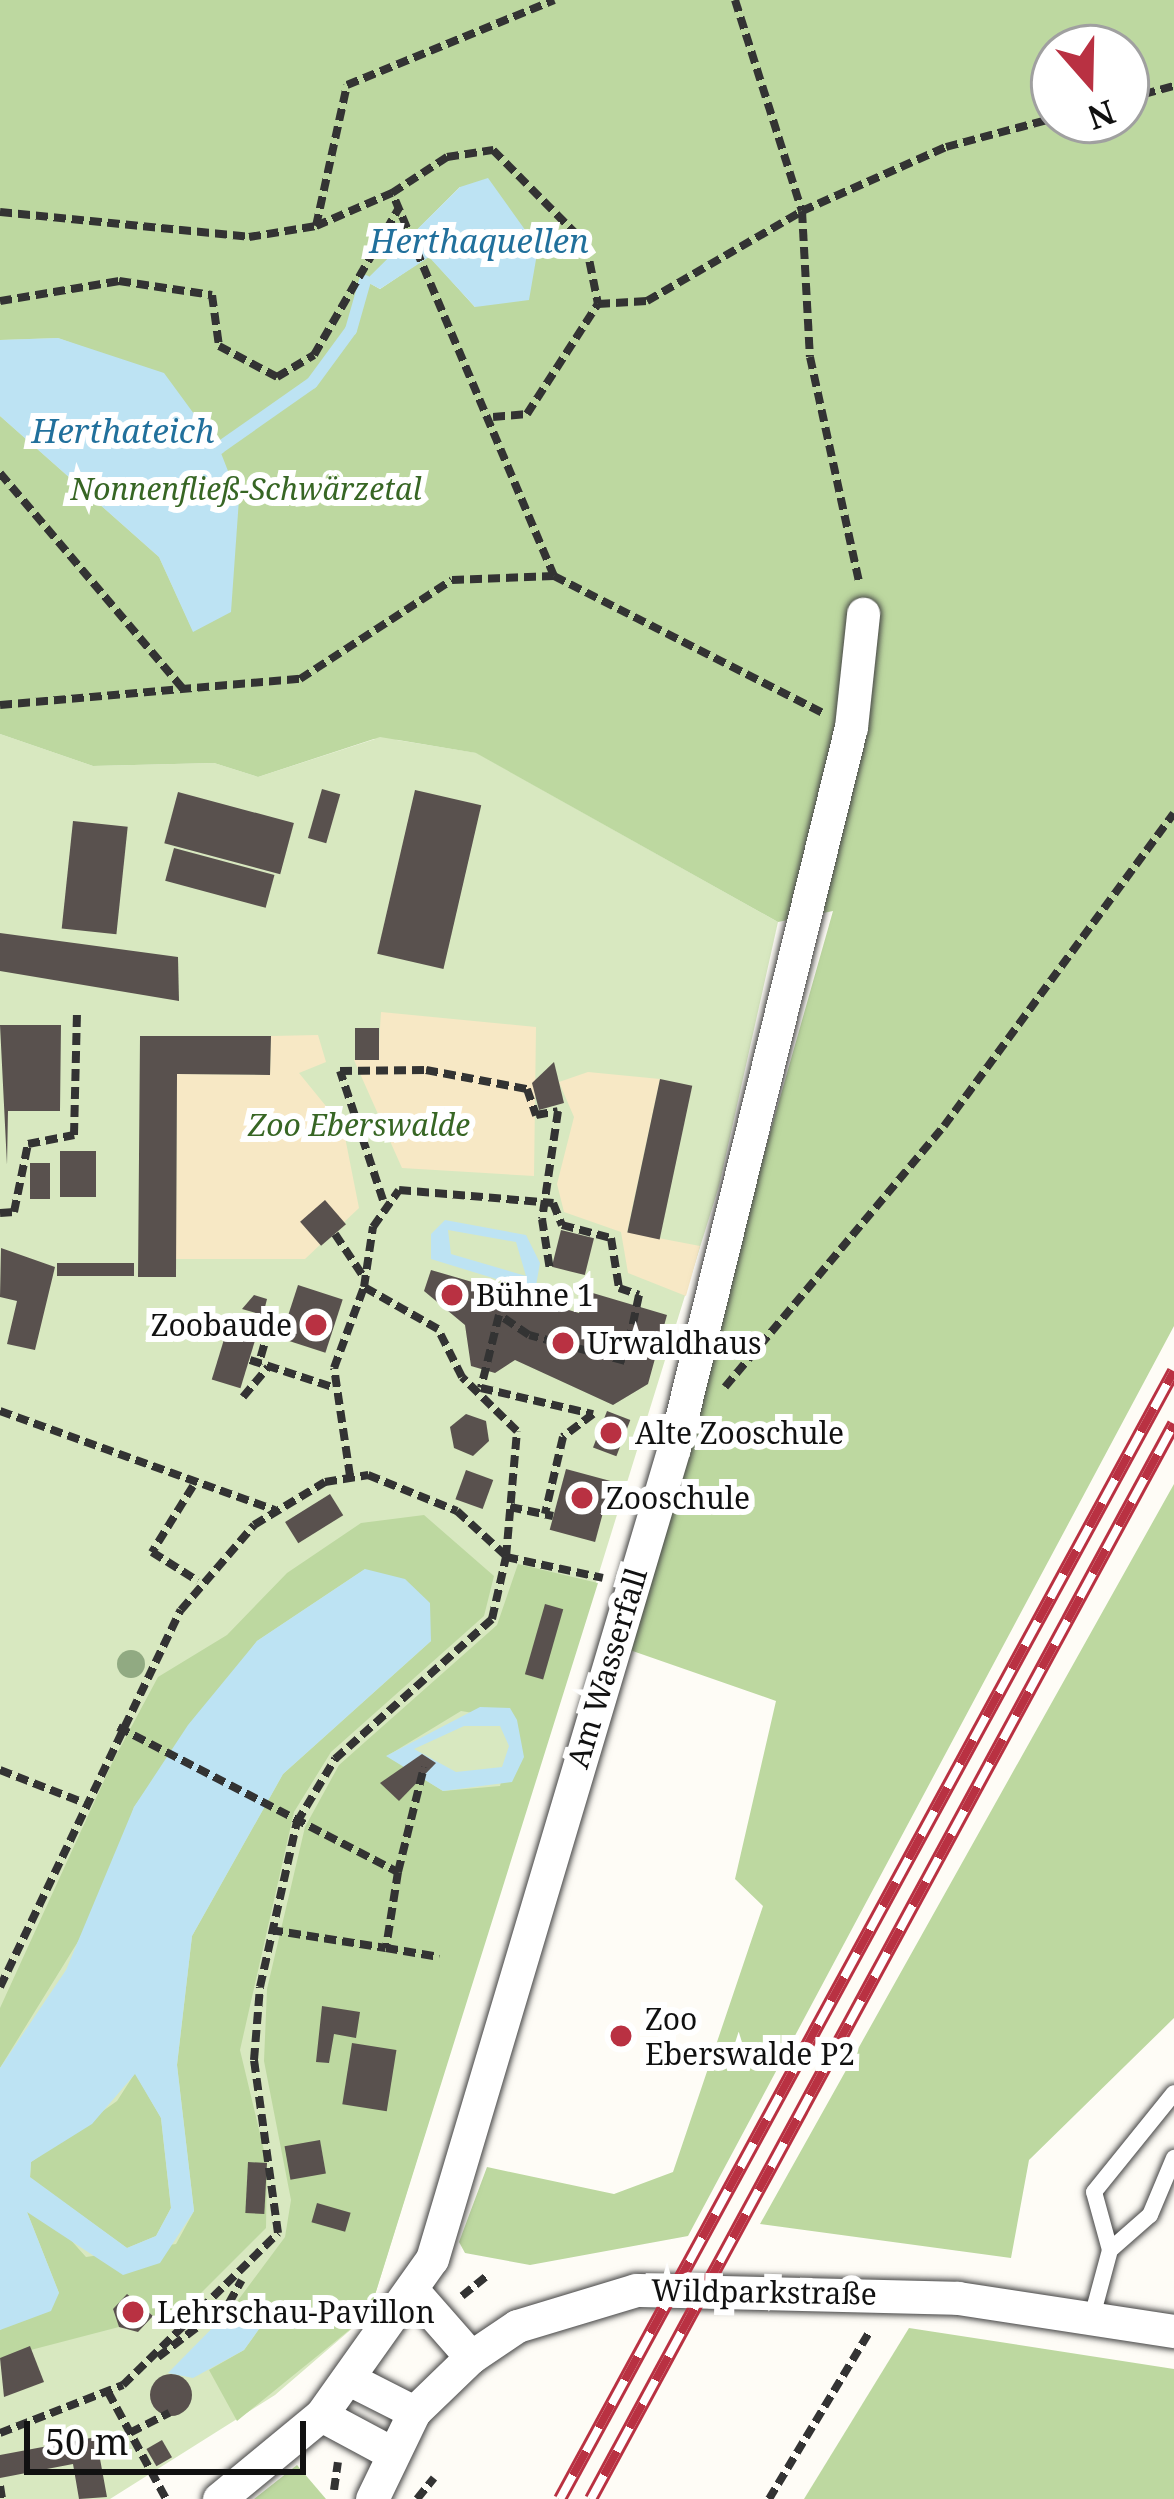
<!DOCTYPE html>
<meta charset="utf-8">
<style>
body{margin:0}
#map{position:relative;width:1174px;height:2499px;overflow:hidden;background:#fefcf6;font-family:"Noto Serif",serif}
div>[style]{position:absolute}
.green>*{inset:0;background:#d8e8c0}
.forest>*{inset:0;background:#bdd8a0}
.sand>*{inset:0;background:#f7e8c5}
.water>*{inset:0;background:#bde3f3}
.stream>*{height:12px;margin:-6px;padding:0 6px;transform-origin:6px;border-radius:6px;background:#bde3f3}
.building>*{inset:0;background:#59514e;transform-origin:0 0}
.round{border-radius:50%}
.path>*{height:8px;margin-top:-4px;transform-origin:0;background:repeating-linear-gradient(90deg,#333 0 12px,transparent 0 18px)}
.roads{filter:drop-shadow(0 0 3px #444) drop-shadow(0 0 3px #444)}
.service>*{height:16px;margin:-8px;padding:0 8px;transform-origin:8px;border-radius:8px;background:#fff}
.minor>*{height:33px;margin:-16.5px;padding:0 16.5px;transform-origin:16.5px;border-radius:16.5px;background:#fff}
.rail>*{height:14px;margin-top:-7px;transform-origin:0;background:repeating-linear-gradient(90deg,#fff 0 27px,#b93142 0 54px);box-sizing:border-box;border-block:3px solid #b93142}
.trees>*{width:28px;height:28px;margin:-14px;border-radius:50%;background:#91aa82}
.dots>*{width:33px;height:33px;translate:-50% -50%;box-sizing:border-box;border:6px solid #fff;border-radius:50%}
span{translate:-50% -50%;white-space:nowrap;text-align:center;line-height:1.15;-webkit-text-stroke:12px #fff;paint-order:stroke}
.park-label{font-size:30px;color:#376624;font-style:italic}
.poi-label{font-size:30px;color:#111}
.left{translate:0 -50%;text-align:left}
.right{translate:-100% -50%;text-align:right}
.street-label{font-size:30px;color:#111}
.water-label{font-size:33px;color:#21709c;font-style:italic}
.north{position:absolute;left:1030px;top:24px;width:120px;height:120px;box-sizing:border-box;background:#fff;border:3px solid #a0a0a0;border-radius:50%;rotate:160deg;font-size:33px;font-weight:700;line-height:48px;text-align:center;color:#111}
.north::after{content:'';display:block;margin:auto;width:42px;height:54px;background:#b93142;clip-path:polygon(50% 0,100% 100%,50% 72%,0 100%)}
.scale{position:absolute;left:24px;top:2421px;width:282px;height:54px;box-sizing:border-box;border:6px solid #111;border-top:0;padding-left:15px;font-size:36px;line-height:42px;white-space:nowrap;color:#111;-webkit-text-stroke:9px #fff;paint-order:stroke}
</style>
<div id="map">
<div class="green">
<div style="clip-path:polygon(0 170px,397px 740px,477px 753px,778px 922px,719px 1186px,369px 2314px,275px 2395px,110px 2499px,0 2499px,0 734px,93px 766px,214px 763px,258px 777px,375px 739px,0 723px)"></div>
</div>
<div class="forest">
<div style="clip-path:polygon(evenodd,0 0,1174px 0,1174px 1326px,688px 2236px,530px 2265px,465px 2253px,459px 2242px,487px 2167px,614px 2194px,673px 2172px,763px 1906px,735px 1879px,776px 1701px,624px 1648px,833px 911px,778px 922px,476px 753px,380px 737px,258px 777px,214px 763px,93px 766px,0 734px,0 416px,159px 557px,193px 631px,97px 352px,58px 338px,0 340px,0 0,1054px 48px,1126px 48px,1126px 120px,1054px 120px,1054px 48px,0 0,460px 187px,475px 307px,429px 256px,380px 289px,366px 281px,460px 187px)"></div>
<div style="clip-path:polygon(1174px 1484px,1174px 2018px,1029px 2160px,1011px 2258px,760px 2224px)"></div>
<div style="clip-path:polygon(424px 1515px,494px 1576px,484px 1616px,331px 1752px,294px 1812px,240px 2050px,267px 2163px,266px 2228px,191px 2303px,153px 2316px,127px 2295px,113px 2309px,119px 2327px,0 2358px,0 2330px,59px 2293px,27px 2212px,52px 2219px,86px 2257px,176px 2244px,194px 2211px,177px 2065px,192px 1936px,283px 1774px,431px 1641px,365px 1569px,257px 1641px,134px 1807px,103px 1901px,0 2068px,0 2008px,113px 1761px,158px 1677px,227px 1635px,287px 1573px,361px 1523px)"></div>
<div style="clip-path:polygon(evenodd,518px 1564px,598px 1583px,369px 2314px,237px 2421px,209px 2370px,244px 2350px,276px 2305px,233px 2307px,285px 2237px,291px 2200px,264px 2061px,267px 1989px,305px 1827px,339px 1765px,497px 1625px,518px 1564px,461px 1711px,517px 1720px,500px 1786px,443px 1791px,387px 1756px,461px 1711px)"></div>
<div style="clip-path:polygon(135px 2073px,161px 2118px,171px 2208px,156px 2236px,127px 2248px,30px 2178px,31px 2162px,117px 2101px)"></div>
<div style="clip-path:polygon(909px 2328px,1174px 2369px,1174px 2499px,804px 2499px)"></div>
<div style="clip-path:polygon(297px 2465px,326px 2499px,254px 2499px)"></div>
</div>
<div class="sand">
<div style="clip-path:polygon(381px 1012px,536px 1027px,534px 1176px,402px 1168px,354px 1060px,378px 1060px)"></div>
<div style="clip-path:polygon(318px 1035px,326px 1062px,299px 1073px,343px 1127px,359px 1208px,305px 1259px,176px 1259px,177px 1074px,270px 1075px,271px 1036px)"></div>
<div style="clip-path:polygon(588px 1072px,660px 1079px,627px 1232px,700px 1246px,686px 1296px,628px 1273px,621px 1232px,564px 1212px,557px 1184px,574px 1117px,559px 1082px)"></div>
</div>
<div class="water">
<div style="clip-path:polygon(488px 178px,538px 248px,529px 300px,475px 307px,429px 257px,380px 289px,365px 281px,460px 187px)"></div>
<div style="clip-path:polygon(58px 338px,164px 373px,219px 448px,239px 499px,231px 612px,193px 632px,159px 557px,0 416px,0 340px)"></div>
<div style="clip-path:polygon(evenodd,445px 1220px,526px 1235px,540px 1263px,535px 1291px,431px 1259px,431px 1234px,445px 1220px,448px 1230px,516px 1242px,526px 1276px,451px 1254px,448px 1230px)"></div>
<div style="clip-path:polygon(evenodd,365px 1569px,405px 1579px,430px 1603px,431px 1641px,283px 1774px,192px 1936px,177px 2065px,194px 2211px,160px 2263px,123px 2275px,27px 2212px,59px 2293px,51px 2311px,0 2330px,0 2068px,66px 1970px,134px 1807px,188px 1725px,257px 1641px,365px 1569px,135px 2074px,161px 2118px,171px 2208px,156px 2236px,127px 2248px,30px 2177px,31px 2162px,92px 2124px,135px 2074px)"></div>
<div style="clip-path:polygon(evenodd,480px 1707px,510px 1708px,517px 1720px,524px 1757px,512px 1782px,443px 1791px,386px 1756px,480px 1707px,464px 1726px,500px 1726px,509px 1746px,502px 1767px,456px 1772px,414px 1749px,464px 1726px)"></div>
<div style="clip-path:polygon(276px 2305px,244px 2350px,193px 2378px,168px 2373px,233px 2307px)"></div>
</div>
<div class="stream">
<div style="left:206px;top:444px;width:14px;rotate:17deg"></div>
<div style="left:219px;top:448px;width:113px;rotate:-35deg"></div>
<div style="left:312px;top:383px;width:66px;rotate:-53.7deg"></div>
<div style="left:351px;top:330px;width:51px;rotate:-74.1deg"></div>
</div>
<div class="building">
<div style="left:322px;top:789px;width:19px;height:51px;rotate:16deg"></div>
<div style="left:415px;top:790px;width:68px;height:168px;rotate:13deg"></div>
<div style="left:178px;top:792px;width:120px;height:53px;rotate:15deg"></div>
<div style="left:73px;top:821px;width:55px;height:108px;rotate:6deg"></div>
<div style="left:174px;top:848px;width:104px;height:34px;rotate:15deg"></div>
<div style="clip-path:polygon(0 933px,178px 957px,179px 1001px,0 971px)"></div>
<div style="clip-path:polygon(0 1025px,61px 1025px,60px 1111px,8px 1111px,7px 1165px)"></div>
<div style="left:355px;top:1028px;width:24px;height:32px"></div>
<div style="clip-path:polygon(140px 1036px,271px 1036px,270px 1075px,177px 1074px,176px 1277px,138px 1277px)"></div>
<div style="clip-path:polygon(554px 1062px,564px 1103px,539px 1110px,532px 1083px)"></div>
<div style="left:660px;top:1079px;width:33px;height:157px;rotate:12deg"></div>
<div style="left:60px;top:1151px;width:36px;height:46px"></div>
<div style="left:30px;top:1163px;width:20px;height:36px"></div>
<div style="left:325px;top:1200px;width:32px;height:33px;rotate:49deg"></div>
<div style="left:561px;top:1230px;width:34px;height:38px;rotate:14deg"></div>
<div style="clip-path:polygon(1px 1248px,55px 1267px,35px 1350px,7px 1344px,17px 1301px,0 1297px)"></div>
<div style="left:134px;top:1263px;width:13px;height:77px;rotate:90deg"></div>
<div style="clip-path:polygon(431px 1270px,579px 1313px,586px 1291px,667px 1315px,648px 1384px,613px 1405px,515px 1360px,495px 1373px,471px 1366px,465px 1325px,424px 1291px)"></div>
<div style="left:298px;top:1285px;width:47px;height:56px;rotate:18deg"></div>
<div style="clip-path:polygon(254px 1295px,267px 1299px,263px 1315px,242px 1309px)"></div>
<div style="left:229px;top:1323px;width:30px;height:59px;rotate:17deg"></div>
<div style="left:607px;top:1411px;width:25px;height:39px;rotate:21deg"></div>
<div style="clip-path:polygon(466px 1414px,486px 1421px,489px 1441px,473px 1456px,454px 1448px,450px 1427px)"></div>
<div style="left:566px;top:1469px;width:47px;height:63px;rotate:15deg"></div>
<div style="left:466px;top:1470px;width:29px;height:31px;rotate:20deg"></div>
<div style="left:330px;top:1494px;width:25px;height:53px;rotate:58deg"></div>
<div style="left:545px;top:1604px;width:19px;height:73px;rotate:16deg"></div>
<div style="clip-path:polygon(422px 1754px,436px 1763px,399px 1801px,380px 1783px)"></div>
<div style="clip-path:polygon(322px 2006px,360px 2012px,356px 2038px,334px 2034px,329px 2063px,316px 2062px)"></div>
<div style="left:352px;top:2043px;width:45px;height:62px;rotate:9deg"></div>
<div style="left:320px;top:2140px;width:34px;height:36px;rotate:80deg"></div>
<div style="left:248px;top:2162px;width:19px;height:51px;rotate:3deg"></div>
<div style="left:317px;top:2203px;width:35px;height:20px;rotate:16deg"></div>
<div style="clip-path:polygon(127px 2294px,153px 2316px,138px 2332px,119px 2327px,113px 2309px)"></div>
<div style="clip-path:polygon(30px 2346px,44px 2382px,4px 2397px,0 2358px)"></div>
<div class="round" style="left:150px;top:2374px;width:42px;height:42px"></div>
<div style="clip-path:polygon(96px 2437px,107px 2497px,79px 2499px,73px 2464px,0 2478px,0 2455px)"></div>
<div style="left:162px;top:2440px;width:20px;height:18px;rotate:60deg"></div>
</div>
<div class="path">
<div style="left:735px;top:0;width:221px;rotate:72.4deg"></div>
<div style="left:802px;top:211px;width:146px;rotate:86.9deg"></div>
<div style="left:810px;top:357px;width:230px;rotate:77.7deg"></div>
<div style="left:1126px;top:99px;width:50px;rotate:-15.2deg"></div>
<div style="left:0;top:212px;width:250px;rotate:5.7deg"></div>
<div style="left:249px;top:237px;width:68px;rotate:-9.3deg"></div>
<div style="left:316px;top:226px;width:83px;rotate:-23.5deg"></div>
<div style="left:316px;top:226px;width:144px;rotate:-77.6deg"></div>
<div style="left:347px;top:85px;width:224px;rotate:-22.3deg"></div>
<div style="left:0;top:301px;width:121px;rotate:-9.5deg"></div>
<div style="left:119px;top:281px;width:94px;rotate:8.6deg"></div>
<div style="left:212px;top:295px;width:51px;rotate:82.2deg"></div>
<div style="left:219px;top:346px;width:66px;rotate:28.1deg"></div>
<div style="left:277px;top:377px;width:43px;rotate:-30.7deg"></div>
<div style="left:314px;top:355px;width:170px;rotate:-60deg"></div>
<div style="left:493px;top:417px;width:34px;rotate:-5deg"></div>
<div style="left:527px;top:414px;width:131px;rotate:-57.2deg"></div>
<div style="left:598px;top:304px;width:49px;rotate:-3.5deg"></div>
<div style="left:647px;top:301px;width:179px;rotate:-30.1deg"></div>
<div style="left:802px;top:211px;width:158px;rotate:-24deg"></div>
<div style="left:946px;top:147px;width:112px;rotate:-15deg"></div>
<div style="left:0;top:473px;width:283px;rotate:49.7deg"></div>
<div style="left:554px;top:576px;width:416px;rotate:-112.9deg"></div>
<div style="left:392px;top:193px;width:66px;rotate:-33.2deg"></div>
<div style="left:447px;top:157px;width:47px;rotate:-8.7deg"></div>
<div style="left:493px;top:150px;width:132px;rotate:45.3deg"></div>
<div style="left:586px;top:244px;width:61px;rotate:78.7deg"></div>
<div style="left:0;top:705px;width:301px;rotate:-5deg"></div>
<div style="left:300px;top:679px;width:181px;rotate:-33.1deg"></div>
<div style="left:452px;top:580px;width:102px;rotate:-2.2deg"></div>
<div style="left:554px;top:576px;width:302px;rotate:27deg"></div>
<div style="left:383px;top:1200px;width:136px;rotate:-108.4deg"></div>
<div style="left:340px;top:1071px;width:86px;rotate:-0.7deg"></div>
<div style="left:426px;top:1070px;width:103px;rotate:10.7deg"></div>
<div style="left:527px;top:1089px;width:28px;rotate:71deg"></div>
<div style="left:536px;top:1115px;width:22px;rotate:-10deg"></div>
<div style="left:558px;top:1111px;width:109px;rotate:98.4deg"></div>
<div style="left:542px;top:1219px;width:52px;rotate:81.1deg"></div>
<div style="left:0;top:1213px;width:14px;rotate:-4deg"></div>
<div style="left:14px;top:1212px;width:69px;rotate:-78.4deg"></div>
<div style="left:28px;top:1144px;width:47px;rotate:-11.1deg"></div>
<div style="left:74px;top:1135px;width:122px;rotate:-88.6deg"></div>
<div style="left:335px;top:1234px;width:54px;rotate:56.3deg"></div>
<div style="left:248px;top:1328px;width:21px"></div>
<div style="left:269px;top:1328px;width:37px;rotate:106deg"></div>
<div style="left:250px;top:1360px;width:89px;rotate:18.2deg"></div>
<div style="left:725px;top:1387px;width:341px;rotate:-50deg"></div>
<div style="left:944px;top:1126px;width:388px;rotate:-53.7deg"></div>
<div style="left:243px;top:1397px;width:39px;rotate:-50deg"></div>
<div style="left:0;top:1411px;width:292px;rotate:19.8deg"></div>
<div style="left:350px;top:1476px;width:109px;rotate:-98.4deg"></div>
<div style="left:334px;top:1368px;width:86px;rotate:-69.7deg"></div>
<div style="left:193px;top:1486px;width:78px;rotate:121.8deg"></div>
<div style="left:152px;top:1552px;width:54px;rotate:32.2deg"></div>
<div style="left:510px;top:1507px;width:44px;rotate:11.8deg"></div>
<div style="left:506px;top:1557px;width:126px;rotate:-85deg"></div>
<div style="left:517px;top:1431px;width:77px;rotate:-135.5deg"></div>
<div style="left:462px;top:1377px;width:54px;rotate:-116.6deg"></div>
<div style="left:438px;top:1329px;width:85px;rotate:-150.4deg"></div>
<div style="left:364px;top:1287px;width:61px;rotate:-81.5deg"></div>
<div style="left:373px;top:1227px;width:45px;rotate:-54.9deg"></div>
<div style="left:399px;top:1190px;width:155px;rotate:4.8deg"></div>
<div style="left:553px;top:1203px;width:24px;rotate:68deg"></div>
<div style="left:562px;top:1225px;width:51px;rotate:14.9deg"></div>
<div style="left:611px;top:1238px;width:51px;rotate:80.9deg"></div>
<div style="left:619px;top:1288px;width:21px;rotate:19deg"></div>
<div style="left:639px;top:1295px;width:67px;rotate:102deg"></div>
<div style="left:625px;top:1361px;width:99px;rotate:-164.8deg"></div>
<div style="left:529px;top:1335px;width:36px;rotate:-146deg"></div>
<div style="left:499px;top:1315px;width:75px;rotate:103.9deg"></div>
<div style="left:481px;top:1388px;width:115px;rotate:13.1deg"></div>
<div style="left:593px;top:1414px;width:38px;rotate:143deg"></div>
<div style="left:563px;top:1437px;width:79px;rotate:103.2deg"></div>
<div style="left:118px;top:1727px;width:315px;rotate:27.4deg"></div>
<div style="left:398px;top:1872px;width:108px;rotate:-76.1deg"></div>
<div style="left:0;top:1770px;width:90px;rotate:21.4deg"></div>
<div style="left:398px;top:1872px;width:77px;rotate:99deg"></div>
<div style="left:386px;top:1948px;width:54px;rotate:9.6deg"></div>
<div style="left:271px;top:1930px;width:116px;rotate:8.9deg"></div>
<div style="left:0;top:1987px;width:418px;rotate:-64.4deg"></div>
<div style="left:181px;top:1610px;width:112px;rotate:-49.3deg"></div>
<div style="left:254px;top:1525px;width:83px;rotate:-31.2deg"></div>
<div style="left:325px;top:1482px;width:44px;rotate:-9.2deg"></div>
<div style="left:368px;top:1475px;width:96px;rotate:22deg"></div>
<div style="left:457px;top:1511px;width:65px;rotate:42.5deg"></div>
<div style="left:462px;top:2296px;width:32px;rotate:-39deg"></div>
<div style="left:158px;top:2357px;width:89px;rotate:-37.3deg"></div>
<div style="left:229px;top:2303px;width:26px;rotate:-61deg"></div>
<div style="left:108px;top:2392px;width:122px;rotate:61.5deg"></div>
<div style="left:0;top:2433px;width:132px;rotate:-21.3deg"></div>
<div style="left:123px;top:2385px;width:217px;rotate:-44.4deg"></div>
<div style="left:278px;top:2233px;width:175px;rotate:-97.9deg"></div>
<div style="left:254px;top:2060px;width:73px;rotate:-85.3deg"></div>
<div style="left:260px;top:1987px;width:169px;rotate:-77.4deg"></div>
<div style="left:297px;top:1822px;width:74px;rotate:-58.9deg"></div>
<div style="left:335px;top:1759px;width:210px;rotate:-41.7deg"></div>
<div style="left:492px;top:1619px;width:64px;rotate:-77.3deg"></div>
<div style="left:506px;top:1557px;width:99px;rotate:12.2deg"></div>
<div style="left:98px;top:2449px;width:80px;rotate:-26.9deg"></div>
<div style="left:0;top:2486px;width:13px;rotate:81deg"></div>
<div style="left:334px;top:2490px;width:28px;rotate:-82deg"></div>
<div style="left:417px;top:2499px;width:27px;rotate:-51deg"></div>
<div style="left:769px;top:2499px;width:196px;rotate:-59deg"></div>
</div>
<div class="roads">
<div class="service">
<div style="left:1110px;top:2250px;width:60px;rotate:-105.4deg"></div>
<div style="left:1094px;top:2192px;width:127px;rotate:-51.1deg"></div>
<div style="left:1093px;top:2313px;width:65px;rotate:-74.9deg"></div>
<div style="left:1110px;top:2250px;width:53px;rotate:-41.2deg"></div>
<div style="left:1150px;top:2215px;width:62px;rotate:-67.2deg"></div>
</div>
<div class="minor">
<div style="left:413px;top:2291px;width:88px;rotate:48.7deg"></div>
<div style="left:351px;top:2380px;width:71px;rotate:26.9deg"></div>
<div style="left:321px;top:2415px;width:78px;rotate:28.2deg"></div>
<div style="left:219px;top:2499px;width:132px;rotate:-39.5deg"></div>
<div style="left:321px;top:2415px;width:191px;rotate:-54.6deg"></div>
<div style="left:432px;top:2259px;width:846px;rotate:-73.39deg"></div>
<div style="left:674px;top:1448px;width:742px;rotate:-76.21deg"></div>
<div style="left:851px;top:727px;width:114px;rotate:-83.9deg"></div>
<div style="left:372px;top:2499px;width:97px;rotate:-64.2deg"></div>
<div style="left:414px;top:2412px;width:79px;rotate:-44deg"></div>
<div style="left:471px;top:2357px;width:55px;rotate:-34deg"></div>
<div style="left:517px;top:2326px;width:124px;rotate:-16.8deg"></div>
<div style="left:636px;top:2290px;width:322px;rotate:1.4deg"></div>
<div style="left:958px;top:2298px;width:219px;rotate:8.7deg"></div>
</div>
</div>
<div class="rail">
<div style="left:560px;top:2499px;width:1284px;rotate:-61.44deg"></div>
<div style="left:591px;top:2499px;width:1223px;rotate:-61.53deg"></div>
</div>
<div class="trees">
<div style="left:131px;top:1664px"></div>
</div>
<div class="dots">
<div style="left:452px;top:1295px;background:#b93142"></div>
<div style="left:316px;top:1325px;background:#b93142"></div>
<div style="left:563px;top:1343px;background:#b93142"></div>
<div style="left:611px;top:1433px;background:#b93142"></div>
<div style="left:582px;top:1498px;background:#b93142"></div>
<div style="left:621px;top:2036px;background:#b93142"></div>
<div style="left:133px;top:2312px;background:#b93142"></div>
</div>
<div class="park-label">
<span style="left:246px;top:489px">Nonnenfließ-Schwärzetal</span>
<span style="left:359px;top:1125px">Zoo Eberswalde</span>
</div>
<div class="poi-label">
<span class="left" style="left:476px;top:1295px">Bühne 1</span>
<span class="right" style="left:292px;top:1325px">Zoobaude</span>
<span class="left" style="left:587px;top:1343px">Urwaldhaus</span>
<span class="left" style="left:635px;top:1433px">Alte Zooschule</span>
<span class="left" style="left:606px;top:1498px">Zooschule</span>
<span class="left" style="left:645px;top:2036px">Zoo<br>Eberswalde P2</span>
<span class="left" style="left:157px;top:2312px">Lehrschau-Pavillon</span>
</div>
<div class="street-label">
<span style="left:607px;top:1668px;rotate:-73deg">Am Wasserfall</span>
<span style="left:764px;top:2292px;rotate:1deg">Wildparkstraße</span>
</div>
<div class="water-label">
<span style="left:479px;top:241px">Herthaquellen</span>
<span style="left:123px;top:431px">Herthateich</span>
</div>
<div class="north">N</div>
<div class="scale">50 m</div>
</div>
